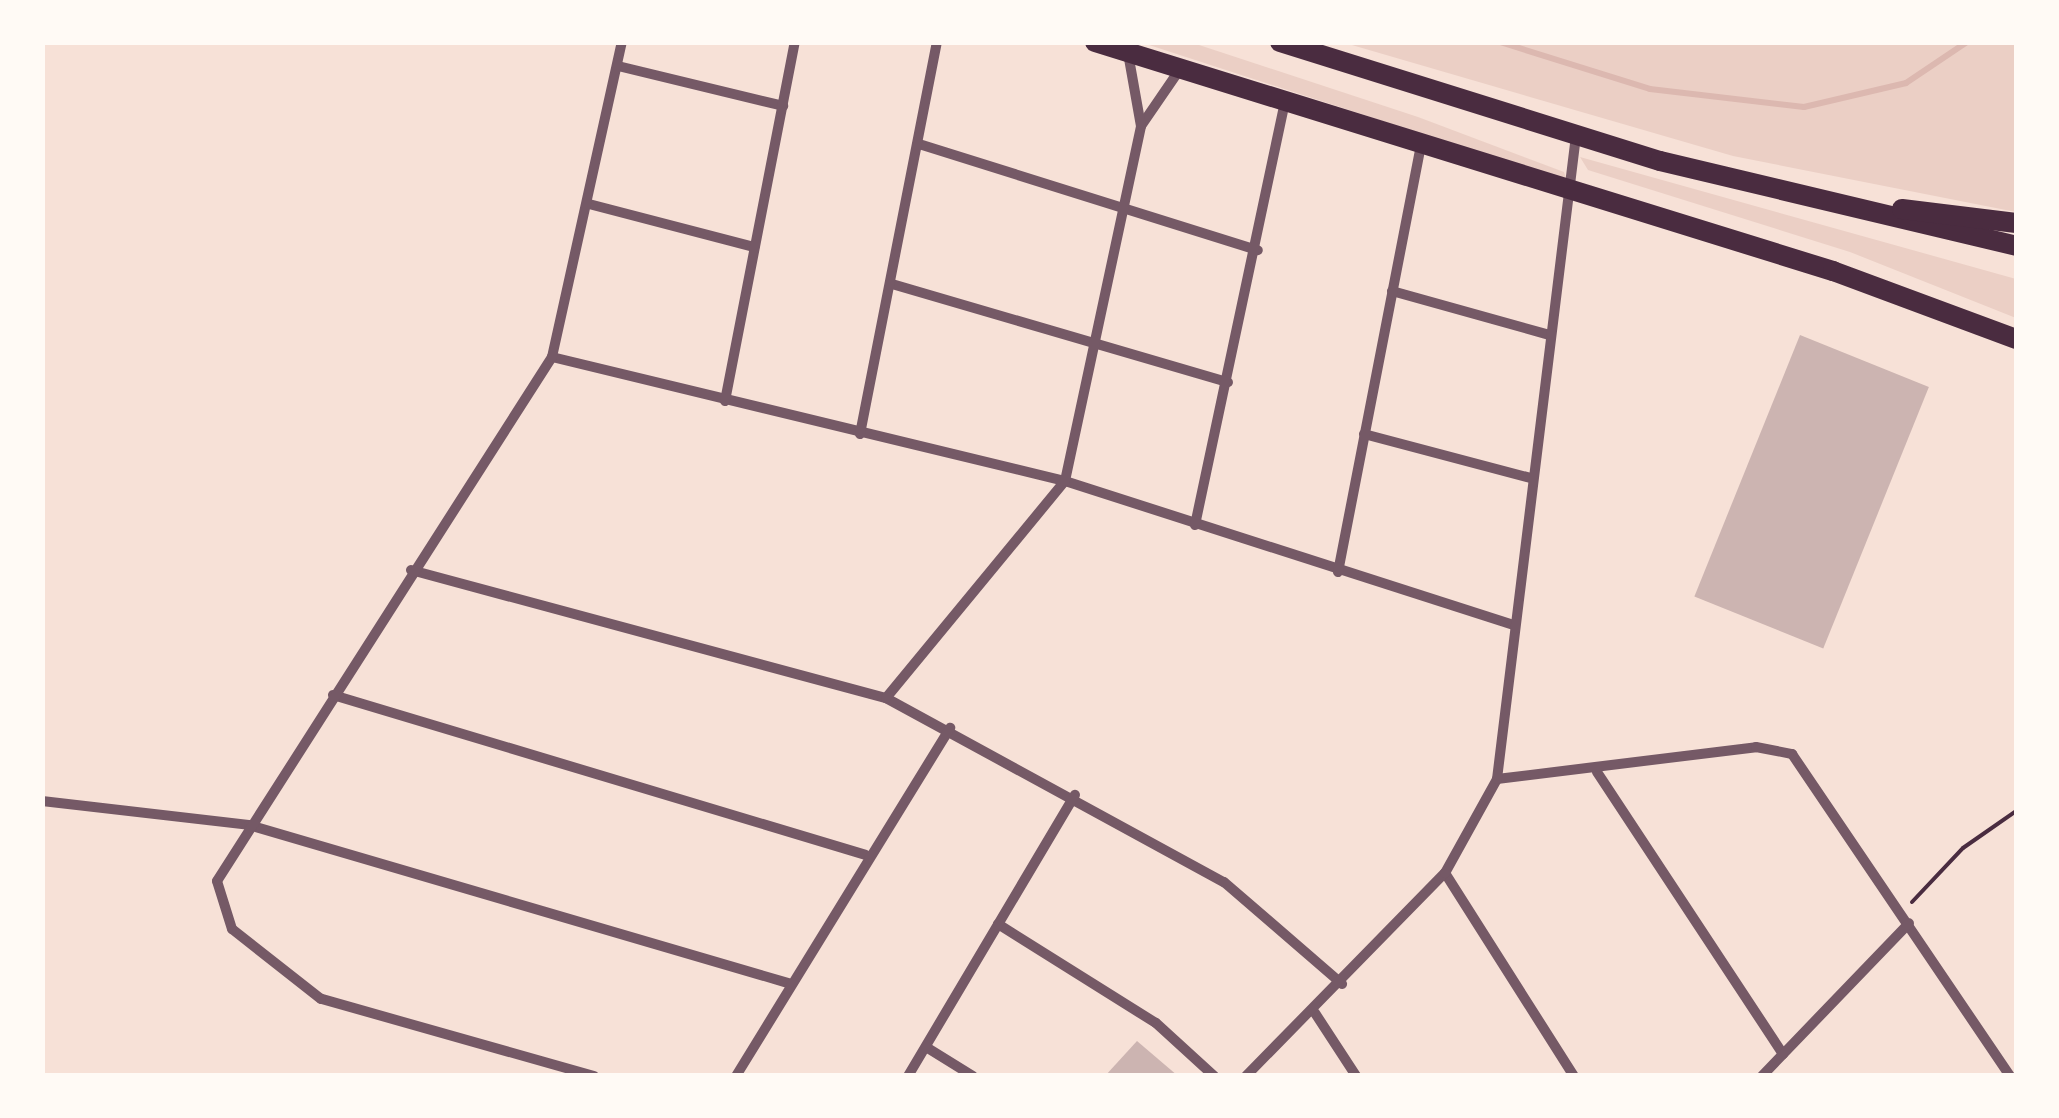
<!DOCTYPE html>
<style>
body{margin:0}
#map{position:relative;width:2059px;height:1118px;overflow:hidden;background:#f7e1d7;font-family:Cabin,sans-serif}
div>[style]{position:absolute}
.green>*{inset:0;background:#ebcfc5}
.stream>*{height:6px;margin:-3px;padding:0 3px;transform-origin:3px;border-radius:3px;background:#dcb8b0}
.building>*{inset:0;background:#ccb4b1;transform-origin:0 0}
.path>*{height:4px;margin:-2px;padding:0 2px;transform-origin:2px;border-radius:2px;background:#4a2c40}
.minor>*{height:10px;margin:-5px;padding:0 5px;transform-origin:5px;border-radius:5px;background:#755966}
.trunk>*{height:20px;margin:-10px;padding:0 10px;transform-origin:10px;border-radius:10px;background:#4a2c40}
span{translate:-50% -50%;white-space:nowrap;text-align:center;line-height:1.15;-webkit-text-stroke:9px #fffaf5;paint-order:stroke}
.frame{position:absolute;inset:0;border:45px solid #fffaf5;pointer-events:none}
</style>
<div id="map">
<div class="green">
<div style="clip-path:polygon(1143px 43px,1193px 43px,1418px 117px,1564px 172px,1567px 181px)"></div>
<div style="clip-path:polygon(1345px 43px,2016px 43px,2016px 212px,1733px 156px)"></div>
<div style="clip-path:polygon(1580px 157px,2016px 279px,2016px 318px,1850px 252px,1588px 170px)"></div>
</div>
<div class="stream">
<div style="left:1500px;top:42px;width:157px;rotate:17.4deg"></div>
<div style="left:1650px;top:89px;width:155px;rotate:6.7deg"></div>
<div style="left:1804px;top:107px;width:105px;rotate:-13.2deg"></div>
<div style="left:1906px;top:83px;width:73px;rotate:-33.9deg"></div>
</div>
<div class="building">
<div style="left:1800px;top:335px;width:139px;height:282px;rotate:22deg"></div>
<div style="clip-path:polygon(1137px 1041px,1178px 1076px,1105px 1076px)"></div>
</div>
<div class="path">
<div style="left:1912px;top:902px;width:74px;rotate:-46.6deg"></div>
<div style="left:1963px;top:848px;width:65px;rotate:-34.9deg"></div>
</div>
<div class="minor">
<div style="left:618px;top:66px;width:170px;rotate:13.6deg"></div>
<div style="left:1141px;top:126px;width:69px;rotate:-55.6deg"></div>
<div style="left:919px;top:144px;width:355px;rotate:17.4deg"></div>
<div style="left:589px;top:204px;width:171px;rotate:14.6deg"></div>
<div style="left:892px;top:284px;width:350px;rotate:16.3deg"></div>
<div style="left:1392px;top:291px;width:164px;rotate:15.6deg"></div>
<div style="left:552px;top:357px;width:528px;rotate:13.59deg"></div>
<div style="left:1065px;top:481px;width:472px;rotate:17.8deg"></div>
<div style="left:725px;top:401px;width:366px;rotate:-79deg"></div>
<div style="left:860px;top:434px;width:399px;rotate:-78.9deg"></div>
<div style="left:1364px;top:434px;width:172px;rotate:14.8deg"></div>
<div style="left:1195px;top:525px;width:433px;rotate:-78deg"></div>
<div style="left:411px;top:570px;width:492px;rotate:15.1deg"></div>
<div style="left:886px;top:698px;width:385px;rotate:28.6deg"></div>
<div style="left:1224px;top:882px;width:156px;rotate:40.8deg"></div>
<div style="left:1338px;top:572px;width:435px;rotate:-79deg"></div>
<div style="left:333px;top:695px;width:556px;rotate:16.71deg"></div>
<div style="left:886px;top:698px;width:281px;rotate:-50.5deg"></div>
<div style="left:1065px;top:481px;width:363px;rotate:-77.9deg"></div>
<div style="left:1141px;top:126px;width:74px;rotate:-100.1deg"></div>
<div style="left:1597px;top:772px;width:338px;rotate:56.6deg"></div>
<div style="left:1497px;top:779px;width:261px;rotate:-7deg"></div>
<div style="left:1756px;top:747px;width:37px;rotate:11deg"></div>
<div style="left:1792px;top:754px;width:389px;rotate:55.9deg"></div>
<div style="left:42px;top:801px;width:208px;rotate:6.6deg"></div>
<div style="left:249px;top:825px;width:562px;rotate:16.34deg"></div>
<div style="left:1445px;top:873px;width:241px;rotate:57.6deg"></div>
<div style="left:998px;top:924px;width:186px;rotate:32.1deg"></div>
<div style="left:1156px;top:1023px;width:79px;rotate:42.4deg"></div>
<div style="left:1315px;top:1013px;width:75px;rotate:56.9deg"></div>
<div style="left:926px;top:1047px;width:55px;rotate:31.7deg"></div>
<div style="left:594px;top:1076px;width:284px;rotate:-164.2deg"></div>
<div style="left:321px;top:999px;width:113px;rotate:-141.8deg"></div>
<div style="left:232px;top:929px;width:50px;rotate:-107.4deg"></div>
<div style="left:217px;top:881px;width:622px;rotate:-57.41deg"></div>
<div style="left:552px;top:357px;width:323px;rotate:-77.5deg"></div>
<div style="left:736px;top:1076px;width:409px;rotate:-58.4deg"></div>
<div style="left:908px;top:1076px;width:327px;rotate:-59.3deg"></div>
<div style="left:1246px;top:1076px;width:284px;rotate:-45.6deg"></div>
<div style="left:1445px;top:873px;width:107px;rotate:-61deg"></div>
<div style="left:1497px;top:779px;width:648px;rotate:-83deg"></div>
<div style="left:1762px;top:1076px;width:212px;rotate:-46.1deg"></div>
</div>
<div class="trunk">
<div style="left:1095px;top:42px;width:773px;rotate:17.24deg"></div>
<div style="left:1833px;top:271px;width:195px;rotate:20.4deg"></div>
<div style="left:1280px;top:42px;width:398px;rotate:17.4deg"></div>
<div style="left:1660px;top:161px;width:366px;rotate:13.4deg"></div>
<div style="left:1902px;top:209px;width:115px;rotate:7deg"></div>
</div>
<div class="frame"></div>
</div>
